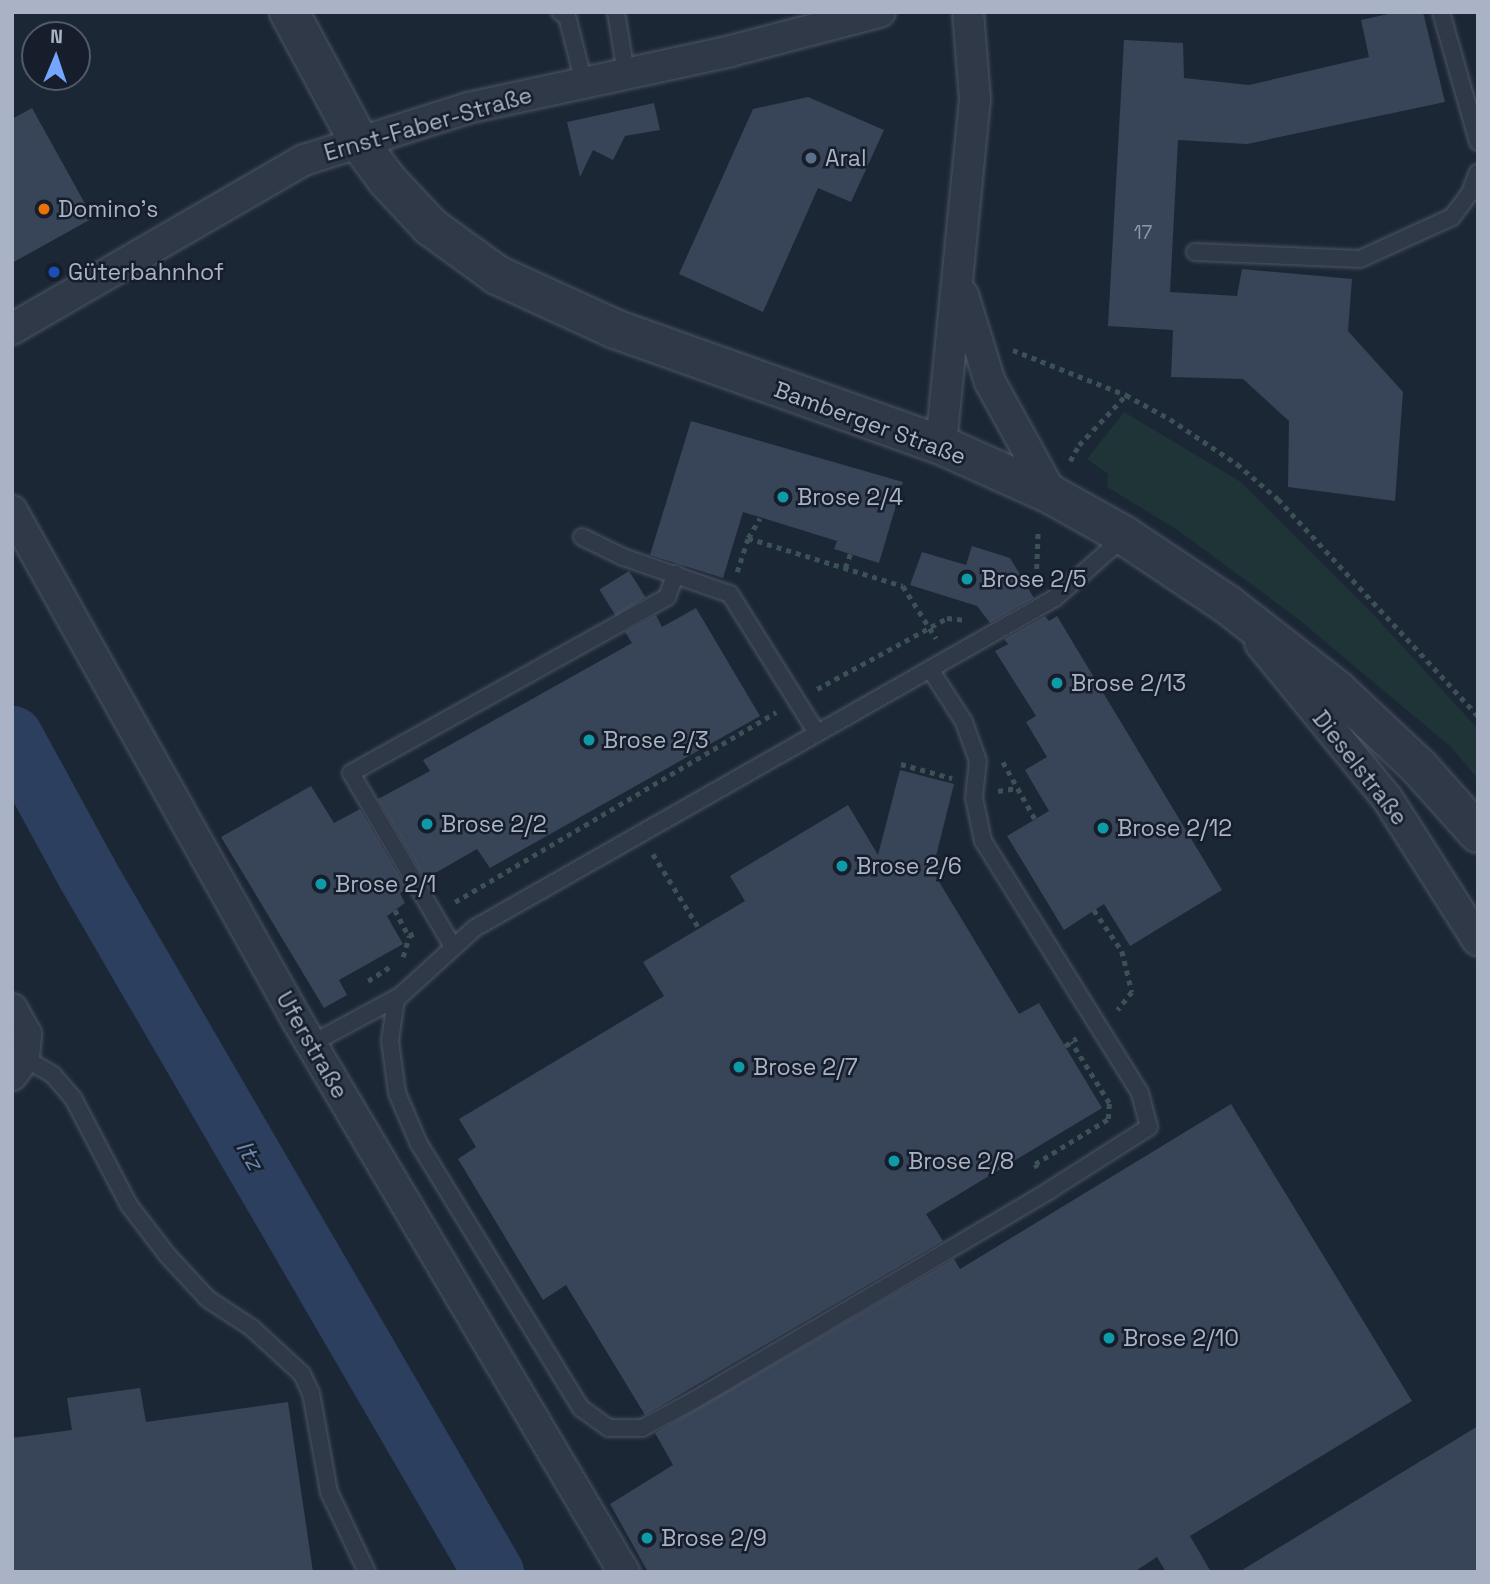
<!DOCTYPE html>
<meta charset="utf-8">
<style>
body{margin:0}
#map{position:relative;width:1490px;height:1584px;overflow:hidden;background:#1c2736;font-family:"Space Grotesk",sans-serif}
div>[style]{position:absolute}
.green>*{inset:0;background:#1e3437}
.river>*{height:61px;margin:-30.5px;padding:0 30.5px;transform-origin:30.5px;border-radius:30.5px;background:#2c3f5e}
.building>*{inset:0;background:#384458;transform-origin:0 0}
.path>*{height:4.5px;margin-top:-2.25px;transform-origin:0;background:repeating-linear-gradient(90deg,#3c5155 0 5px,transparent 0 10px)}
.roads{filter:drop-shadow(0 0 2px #4d5665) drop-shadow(0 0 2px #4d5665)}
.service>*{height:16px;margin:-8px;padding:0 8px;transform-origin:8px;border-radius:8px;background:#303947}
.minor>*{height:30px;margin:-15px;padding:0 15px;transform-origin:15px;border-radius:15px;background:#303947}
.tertiary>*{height:38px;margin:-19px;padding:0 19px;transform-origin:19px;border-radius:19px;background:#303947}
.dots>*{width:19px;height:19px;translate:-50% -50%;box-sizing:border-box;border:4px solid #161e2b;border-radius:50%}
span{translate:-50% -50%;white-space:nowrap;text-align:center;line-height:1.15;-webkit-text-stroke:5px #161e2b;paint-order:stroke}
.number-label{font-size:19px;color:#8d97aa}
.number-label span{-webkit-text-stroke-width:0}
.street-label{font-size:23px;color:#a9b3c5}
.poi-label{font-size:23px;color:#a9b3c5}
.left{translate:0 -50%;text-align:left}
.water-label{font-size:24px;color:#6e88b1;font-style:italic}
.frame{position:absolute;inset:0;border:14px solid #a9b3c5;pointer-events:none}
.north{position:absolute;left:21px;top:21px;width:70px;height:70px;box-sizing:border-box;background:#161e2b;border:2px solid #515a69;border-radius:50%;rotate:2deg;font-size:19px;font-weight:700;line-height:28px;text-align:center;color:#a9b3c5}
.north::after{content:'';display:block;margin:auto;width:24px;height:32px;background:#74a5ff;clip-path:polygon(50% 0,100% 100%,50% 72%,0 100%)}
</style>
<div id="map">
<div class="green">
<div style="clip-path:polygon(1124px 412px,1241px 482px,1371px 612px,1478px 729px,1478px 779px,1451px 747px,1297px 618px,1176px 529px,1107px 487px,1108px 474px,1087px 459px)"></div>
</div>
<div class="river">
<div style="left:12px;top:736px;width:155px;rotate:61.4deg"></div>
<div style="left:86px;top:872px;width:810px;rotate:59.83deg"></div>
</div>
<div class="building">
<div style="clip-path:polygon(1397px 12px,1423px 12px,1445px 102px,1247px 144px,1178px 140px,1170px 292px,1237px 296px,1242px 269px,1352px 279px,1348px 331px,1403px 392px,1395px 501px,1288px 487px,1289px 421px,1243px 379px,1171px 377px,1173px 330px,1108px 326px,1124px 40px,1183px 43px,1184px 78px,1249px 85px,1369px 57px,1361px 20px)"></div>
<div style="clip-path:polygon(808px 97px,884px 130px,851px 202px,818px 188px,763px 312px,679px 274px,753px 109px)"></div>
<div style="clip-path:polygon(654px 103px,660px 130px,625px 136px,613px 160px,593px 150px,580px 177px,567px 122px)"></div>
<div style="clip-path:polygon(32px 108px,93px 218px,12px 263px,12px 119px)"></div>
<div style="clip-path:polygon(691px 421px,903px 482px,879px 563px,834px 549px,837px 541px,743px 512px,723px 578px,650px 555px)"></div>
<div style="clip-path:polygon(972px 546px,1010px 558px,1034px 598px,990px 623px,977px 606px,910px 585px,922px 552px,966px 565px)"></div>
<div style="left:629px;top:571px;width:31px;height:35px;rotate:58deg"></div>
<div style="clip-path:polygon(696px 608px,760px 716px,490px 868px,477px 849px,425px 879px,378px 799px,430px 771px,423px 760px,632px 643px,625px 632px,656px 615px,662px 627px)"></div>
<div style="clip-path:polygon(1045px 616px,1049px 621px,1057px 616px,1222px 890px,1130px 946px,1104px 904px,1064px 930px,1007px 836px,1049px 811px,1025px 770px,1047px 757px,1026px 722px,1036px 716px,995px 651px,1008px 644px,1004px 639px)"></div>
<div style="clip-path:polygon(900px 770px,954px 784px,935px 860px,941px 871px,935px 875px,1019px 1014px,1039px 1003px,1102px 1108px,926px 1214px,943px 1241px,645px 1415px,566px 1285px,543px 1300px,458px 1159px,476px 1147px,459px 1119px,664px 996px,643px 962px,745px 901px,730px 876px,848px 805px,878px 855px)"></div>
<div style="clip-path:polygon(311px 786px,334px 823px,360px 809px,407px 889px,400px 893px,405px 903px,387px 916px,403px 944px,339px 980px,347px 995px,324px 1008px,221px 837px)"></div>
<div style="clip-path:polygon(1231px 1104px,1412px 1401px,1190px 1536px,1211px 1572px,1166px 1572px,1157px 1557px,1134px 1572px,648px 1572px,610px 1504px,673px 1465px,655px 1433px,954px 1259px,960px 1269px)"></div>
<div style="clip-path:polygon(140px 1388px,146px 1422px,288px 1402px,313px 1572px,12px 1572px,12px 1438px,72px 1430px,67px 1398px)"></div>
<div style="clip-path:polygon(1478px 1426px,1478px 1572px,1239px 1572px)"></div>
</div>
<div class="path">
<div style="left:1013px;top:350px;width:122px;rotate:21.7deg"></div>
<div style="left:1070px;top:461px;width:18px;rotate:-61deg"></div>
<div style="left:1079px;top:445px;width:69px;rotate:-46.8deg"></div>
<div style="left:1126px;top:395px;width:50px;rotate:28.6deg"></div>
<div style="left:1170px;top:419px;width:81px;rotate:33.9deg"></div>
<div style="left:1237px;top:464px;width:54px;rotate:40.5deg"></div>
<div style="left:1278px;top:499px;width:295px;rotate:47.3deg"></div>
<div style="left:748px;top:538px;width:23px;rotate:-59deg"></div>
<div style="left:845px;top:568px;width:15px;rotate:-70deg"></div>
<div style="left:737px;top:572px;width:36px;rotate:-72deg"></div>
<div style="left:748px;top:538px;width:162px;rotate:17.2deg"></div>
<div style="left:903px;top:586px;width:62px;rotate:57.6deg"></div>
<div style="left:1036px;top:579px;width:50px;rotate:-87.7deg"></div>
<div style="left:817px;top:689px;width:148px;rotate:-28.6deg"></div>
<div style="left:947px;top:618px;width:18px;rotate:6deg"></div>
<div style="left:1003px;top:762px;width:65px;rotate:60.7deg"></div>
<div style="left:901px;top:764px;width:53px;rotate:15.4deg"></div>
<div style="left:998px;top:791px;width:19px;rotate:-9deg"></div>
<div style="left:653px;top:854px;width:87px;rotate:58.1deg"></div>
<div style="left:455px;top:902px;width:373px;rotate:-30.6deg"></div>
<div style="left:395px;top:910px;width:30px;rotate:62deg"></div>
<div style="left:1094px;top:910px;width:50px;rotate:55.7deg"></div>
<div style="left:1122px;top:951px;width:42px;rotate:76.3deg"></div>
<div style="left:1132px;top:992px;width:23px;rotate:128deg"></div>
<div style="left:403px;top:957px;width:22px;rotate:-74deg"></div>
<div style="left:409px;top:936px;width:8px;rotate:-30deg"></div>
<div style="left:368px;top:981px;width:30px;rotate:-33deg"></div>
<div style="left:1065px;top:1046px;width:14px;rotate:-34deg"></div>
<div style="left:1037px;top:1168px;width:4px;rotate:-117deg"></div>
<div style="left:1035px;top:1164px;width:86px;rotate:-31.7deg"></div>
<div style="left:1108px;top:1119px;width:16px;rotate:-86deg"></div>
<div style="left:1109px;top:1103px;width:72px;rotate:-121.9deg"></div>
</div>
<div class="roads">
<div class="service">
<div style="left:560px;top:12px;width:8px;rotate:30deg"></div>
<div style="left:567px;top:16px;width:69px;rotate:75.8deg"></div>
<div style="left:616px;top:12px;width:62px;rotate:80.7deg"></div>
<div style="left:1441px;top:12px;width:135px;rotate:74.1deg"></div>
<div style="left:1195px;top:252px;width:165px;rotate:2.4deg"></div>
<div style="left:1360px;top:259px;width:101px;rotate:-24.5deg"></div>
<div style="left:1452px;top:217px;width:30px;rotate:-53deg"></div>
<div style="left:1470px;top:193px;width:22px;rotate:-69deg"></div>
<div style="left:582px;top:537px;width:46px;rotate:26deg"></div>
<div style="left:623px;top:557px;width:113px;rotate:19.1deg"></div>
<div style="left:730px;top:594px;width:164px;rotate:58deg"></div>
<div style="left:452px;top:945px;width:199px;rotate:-120.4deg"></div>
<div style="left:351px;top:773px;width:362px;rotate:-29.1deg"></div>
<div style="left:667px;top:597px;width:25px;rotate:-69deg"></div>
<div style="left:396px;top:998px;width:43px;rotate:97.9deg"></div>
<div style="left:390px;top:1041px;width:52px;rotate:82.3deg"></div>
<div style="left:397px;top:1093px;width:56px;rotate:66.7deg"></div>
<div style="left:419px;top:1144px;width:310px;rotate:58.5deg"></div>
<div style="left:581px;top:1408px;width:34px;rotate:36deg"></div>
<div style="left:609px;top:1428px;width:33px"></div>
<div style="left:642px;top:1428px;width:59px;rotate:-28.3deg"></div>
<div style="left:694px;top:1400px;width:413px;rotate:-30.5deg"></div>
<div style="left:1050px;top:1190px;width:117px;rotate:-32.5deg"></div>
<div style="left:1149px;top:1127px;width:35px;rotate:-105deg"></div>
<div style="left:1140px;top:1093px;width:297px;rotate:-121.9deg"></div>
<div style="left:983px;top:841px;width:44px;rotate:-101.8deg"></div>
<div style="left:974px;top:798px;width:37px;rotate:-84deg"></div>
<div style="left:978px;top:761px;width:41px;rotate:-109.7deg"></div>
<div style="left:964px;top:722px;width:63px;rotate:-122.7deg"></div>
<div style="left:311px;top:1044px;width:101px;rotate:-28.3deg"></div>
<div style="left:400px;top:996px;width:101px;rotate:-42.2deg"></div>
<div style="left:475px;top:928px;width:667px;rotate:-29.64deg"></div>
<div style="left:1055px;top:598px;width:94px;rotate:-41.5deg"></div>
<div style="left:24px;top:1058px;width:34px;rotate:30deg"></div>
<div style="left:53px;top:1075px;width:30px;rotate:49deg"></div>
<div style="left:73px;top:1098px;width:121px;rotate:62.4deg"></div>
<div style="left:129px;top:1205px;width:64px;rotate:52.6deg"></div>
<div style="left:168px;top:1256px;width:59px;rotate:47.1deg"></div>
<div style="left:208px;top:1299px;width:53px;rotate:33.4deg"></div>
<div style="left:252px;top:1328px;width:68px;rotate:42.6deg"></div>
<div style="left:302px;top:1374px;width:21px;rotate:65deg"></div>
<div style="left:311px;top:1393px;width:101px;rotate:79.7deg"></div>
<div style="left:329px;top:1492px;width:89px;rotate:64.6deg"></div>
</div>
<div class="minor">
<div style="left:963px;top:295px;width:91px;rotate:72.8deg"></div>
<div style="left:990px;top:382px;width:129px;rotate:61.2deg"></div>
<div style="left:12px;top:329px;width:337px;rotate:-30.1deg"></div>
<div style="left:304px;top:160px;width:172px;rotate:-17.6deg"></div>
<div style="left:468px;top:108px;width:269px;rotate:-12.2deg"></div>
<div style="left:731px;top:51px;width:154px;rotate:-14.7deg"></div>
<div style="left:941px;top:445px;width:348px;rotate:-84.4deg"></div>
<div style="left:975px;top:99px;width:87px;rotate:-94.6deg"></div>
<div style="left:12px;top:511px;width:583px;rotate:60.75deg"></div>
<div style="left:297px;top:1020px;width:642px;rotate:59.36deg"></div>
<div style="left:1260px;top:643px;width:200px;rotate:50.7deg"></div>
<div style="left:1387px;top:798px;width:169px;rotate:57.5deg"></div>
<div style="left:12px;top:1009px;width:29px;rotate:61deg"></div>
<div style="left:26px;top:1034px;width:24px;rotate:95deg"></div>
<div style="left:24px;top:1058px;width:21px;rotate:125deg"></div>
</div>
<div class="tertiary">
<div style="left:289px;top:12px;width:148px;rotate:61.7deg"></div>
<div style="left:359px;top:142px;width:47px;rotate:53.6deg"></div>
<div style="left:387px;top:180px;width:64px;rotate:46.9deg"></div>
<div style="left:431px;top:227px;width:82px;rotate:36deg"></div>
<div style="left:497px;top:275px;width:130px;rotate:24.6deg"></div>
<div style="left:615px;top:329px;width:346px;rotate:19.6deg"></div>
<div style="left:941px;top:445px;width:122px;rotate:24.2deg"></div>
<div style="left:1052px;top:495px;width:84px;rotate:29.3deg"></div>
<div style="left:1125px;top:536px;width:124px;rotate:33.8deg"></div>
<div style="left:1228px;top:605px;width:138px;rotate:37.9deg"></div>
<div style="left:1337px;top:690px;width:111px;rotate:43.2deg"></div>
<div style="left:1418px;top:766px;width:90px;rotate:48.2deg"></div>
</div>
</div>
<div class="dots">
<div style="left:811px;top:158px;background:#5c6f8a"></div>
<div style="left:44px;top:209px;background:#e8710a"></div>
<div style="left:54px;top:272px;background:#1a4fb4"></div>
<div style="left:783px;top:497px;background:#0f9aa8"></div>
<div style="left:967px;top:579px;background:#0f9aa8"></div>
<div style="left:1057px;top:683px;background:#0f9aa8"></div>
<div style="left:589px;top:740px;background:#0f9aa8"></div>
<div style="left:427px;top:824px;background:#0f9aa8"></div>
<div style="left:1103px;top:828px;background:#0f9aa8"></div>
<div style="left:842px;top:866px;background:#0f9aa8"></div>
<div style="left:321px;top:884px;background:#0f9aa8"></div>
<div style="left:739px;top:1067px;background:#0f9aa8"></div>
<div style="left:894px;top:1161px;background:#0f9aa8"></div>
<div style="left:1109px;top:1338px;background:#0f9aa8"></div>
<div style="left:647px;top:1538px;background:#0f9aa8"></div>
</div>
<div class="number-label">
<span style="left:1143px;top:233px">17</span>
</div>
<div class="street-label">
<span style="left:428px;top:124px;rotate:-16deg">Ernst-Faber-Straße</span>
<span style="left:870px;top:423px;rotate:20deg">Bamberger Straße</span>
<span style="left:1360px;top:768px;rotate:52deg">Dieselstraße</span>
<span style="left:312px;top:1045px;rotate:60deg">Uferstraße</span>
</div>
<div class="poi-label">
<span class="left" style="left:825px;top:158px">Aral</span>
<span class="left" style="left:58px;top:209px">Domino's</span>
<span class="left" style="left:68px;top:272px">Güterbahnhof</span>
<span class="left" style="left:797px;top:497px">Brose 2/4</span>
<span class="left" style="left:981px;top:579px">Brose 2/5</span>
<span class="left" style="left:1071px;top:683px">Brose 2/13</span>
<span class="left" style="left:603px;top:740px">Brose 2/3</span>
<span class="left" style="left:441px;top:824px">Brose 2/2</span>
<span class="left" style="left:1117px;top:828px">Brose 2/12</span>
<span class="left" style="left:856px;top:866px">Brose 2/6</span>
<span class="left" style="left:335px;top:884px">Brose 2/1</span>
<span class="left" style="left:753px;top:1067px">Brose 2/7</span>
<span class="left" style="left:908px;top:1161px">Brose 2/8</span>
<span class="left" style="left:1123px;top:1338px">Brose 2/10</span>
<span class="left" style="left:661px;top:1538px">Brose 2/9</span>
</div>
<div class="water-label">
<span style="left:250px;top:1155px;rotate:60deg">Itz</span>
</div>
<div class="frame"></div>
<div class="north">N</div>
</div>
